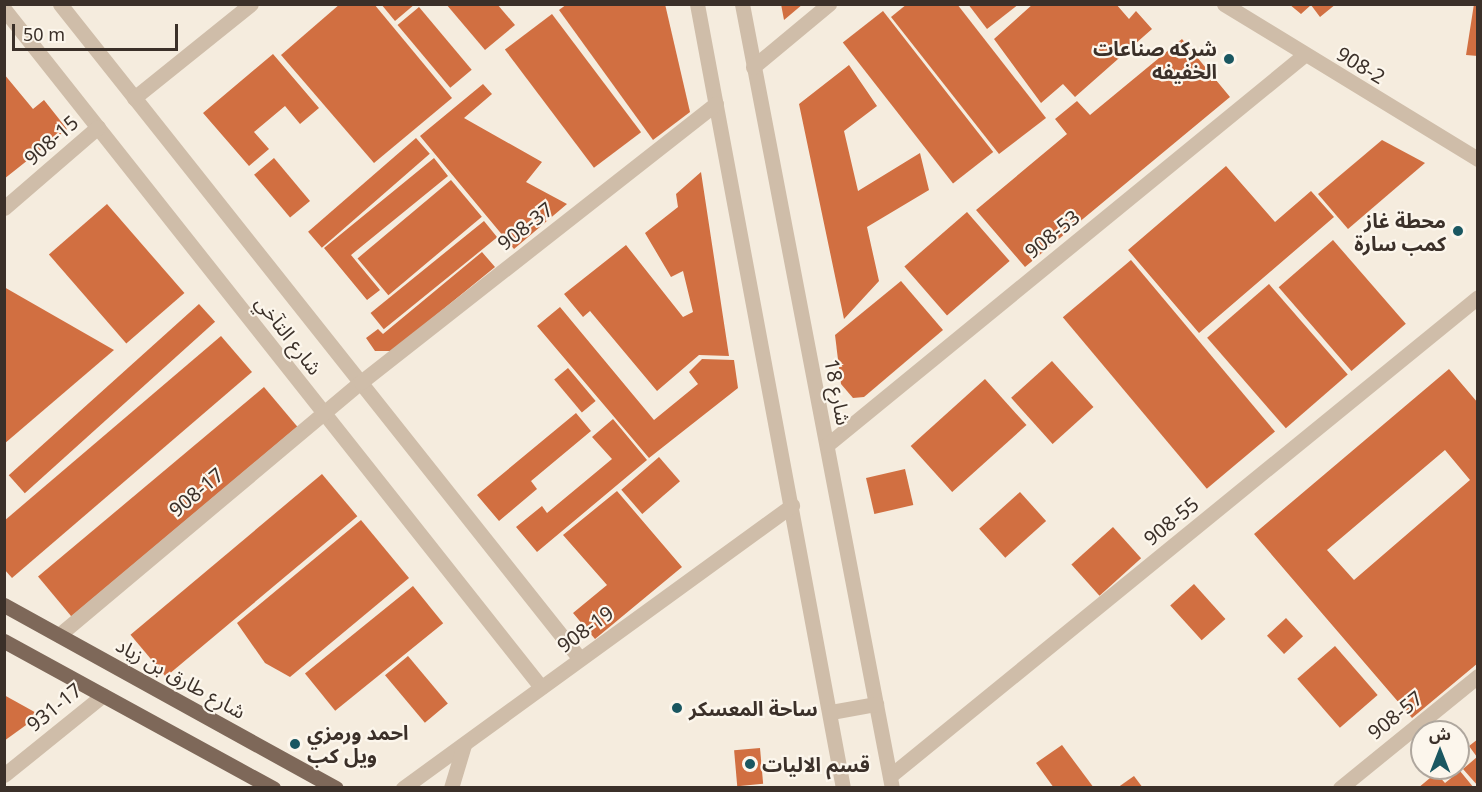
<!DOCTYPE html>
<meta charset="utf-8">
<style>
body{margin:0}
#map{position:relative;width:1482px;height:792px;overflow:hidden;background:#f5ecde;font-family:"Noto Sans","Noto Sans Arabic",sans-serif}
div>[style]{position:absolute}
.building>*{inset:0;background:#d16f41;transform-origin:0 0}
.minor>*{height:15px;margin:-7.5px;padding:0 7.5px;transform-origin:7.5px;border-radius:7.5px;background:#cfbda9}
.major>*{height:15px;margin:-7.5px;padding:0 7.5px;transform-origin:7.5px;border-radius:7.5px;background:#7e6859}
.dots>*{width:16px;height:16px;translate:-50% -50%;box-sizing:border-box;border:3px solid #fcf6ec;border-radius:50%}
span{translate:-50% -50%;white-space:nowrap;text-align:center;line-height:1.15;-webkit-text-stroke:4.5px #fcf6ec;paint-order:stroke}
.poi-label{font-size:20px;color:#3b3029;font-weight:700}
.right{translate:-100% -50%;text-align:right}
.left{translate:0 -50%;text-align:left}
.street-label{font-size:20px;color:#3b3029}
.frame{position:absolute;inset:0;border:6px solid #3b3029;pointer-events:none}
.north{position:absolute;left:1410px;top:720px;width:60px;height:60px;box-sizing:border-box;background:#fcf6ec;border:2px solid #afa79e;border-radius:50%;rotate:0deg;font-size:16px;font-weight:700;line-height:24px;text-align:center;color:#3b3029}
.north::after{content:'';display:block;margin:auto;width:21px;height:27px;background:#1a5761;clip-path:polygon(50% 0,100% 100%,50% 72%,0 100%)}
.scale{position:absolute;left:12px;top:24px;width:166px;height:27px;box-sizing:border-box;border:3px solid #3b3029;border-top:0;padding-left:8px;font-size:18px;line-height:21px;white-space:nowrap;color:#3b3029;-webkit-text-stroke:4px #fcf6ec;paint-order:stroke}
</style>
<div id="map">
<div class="building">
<div style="clip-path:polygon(340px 4px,374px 4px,452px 98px,374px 163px,281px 55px)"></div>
<div style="clip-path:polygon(381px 4px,415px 4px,395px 21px)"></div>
<div style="clip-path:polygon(446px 4px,497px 4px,515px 25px,485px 50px)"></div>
<div style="clip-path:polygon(567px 4px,665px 4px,690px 112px,653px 140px,559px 10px)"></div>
<div style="clip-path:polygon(781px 4px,803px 4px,784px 20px)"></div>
<div style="clip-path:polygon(907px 4px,957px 4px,1046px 118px,999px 154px,891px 17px)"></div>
<div style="clip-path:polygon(968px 4px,1019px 4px,987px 29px)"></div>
<div style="clip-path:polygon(1033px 4px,1116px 4px,1129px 19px,1136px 11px,1152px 29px,1075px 97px,1063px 84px,1041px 103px,994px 39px)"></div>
<div style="clip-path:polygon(1289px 4px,1336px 4px,1320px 17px,1311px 5px,1301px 14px)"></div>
<div style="clip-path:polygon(1474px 4px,1478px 4px,1478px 56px,1466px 55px)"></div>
<div style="left:419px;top:7px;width:82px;height:28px;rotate:50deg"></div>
<div style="left:883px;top:11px;width:179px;height:51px;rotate:52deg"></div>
<div style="left:552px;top:14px;width:148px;height:59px;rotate:53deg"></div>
<div style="clip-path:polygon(1182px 39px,1230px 97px,1025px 267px,976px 210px,1067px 134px,1055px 119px,1077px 101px,1090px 115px)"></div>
<div style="clip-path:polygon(273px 54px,319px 108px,300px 124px,285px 106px,254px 132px,269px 149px,249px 166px,203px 113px)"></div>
<div style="clip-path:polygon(849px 65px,877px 106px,844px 131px,858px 191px,920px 153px,929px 190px,867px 227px,879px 281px,844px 319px,799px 104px)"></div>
<div style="clip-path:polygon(4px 74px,33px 109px,44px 100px,67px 129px,4px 179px)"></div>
<div style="clip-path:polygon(483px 84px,492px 94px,464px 118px,542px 162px,526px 182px,567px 204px,514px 249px,420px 136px)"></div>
<div style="left:416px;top:138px;width:21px;height:143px;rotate:49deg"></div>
<div style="clip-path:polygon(1382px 140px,1425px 163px,1348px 229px,1318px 194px)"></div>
<div style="left:274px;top:158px;width:56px;height:26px;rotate:50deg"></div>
<div style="clip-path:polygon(434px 158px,448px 176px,351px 255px,380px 290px,367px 300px,324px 248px)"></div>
<div style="clip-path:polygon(1226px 166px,1275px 222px,1311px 191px,1334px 217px,1199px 333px,1128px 250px)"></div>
<div style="clip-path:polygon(701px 172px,729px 356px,699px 355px,657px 391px,590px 311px,583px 317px,564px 294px,626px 245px,683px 317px,693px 312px,683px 271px,671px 277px,645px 233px,678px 207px,676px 194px)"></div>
<div style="left:451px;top:180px;width:48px;height:122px;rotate:50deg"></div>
<div style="left:107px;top:204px;width:118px;height:77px;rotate:49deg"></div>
<div style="left:967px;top:212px;width:65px;height:83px;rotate:49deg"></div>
<div style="left:484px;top:221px;width:21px;height:146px;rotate:51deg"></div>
<div style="left:1333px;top:240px;width:111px;height:72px;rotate:49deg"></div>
<div style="clip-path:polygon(482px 252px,495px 267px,392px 351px,375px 351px,366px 338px,378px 329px,383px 334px)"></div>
<div style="left:1131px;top:260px;width:224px;height:89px;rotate:50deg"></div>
<div style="clip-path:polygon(901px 281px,943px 330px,864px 397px,853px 398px,841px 384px,835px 335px)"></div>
<div style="left:1269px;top:284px;width:120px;height:82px;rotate:49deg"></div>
<div style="clip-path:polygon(4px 287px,114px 350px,4px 444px)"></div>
<div style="left:199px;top:304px;width:24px;height:256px;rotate:48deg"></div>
<div style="clip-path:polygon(560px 307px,654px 420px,698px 384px,689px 372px,702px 359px,734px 360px,738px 388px,649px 458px,537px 326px)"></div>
<div style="clip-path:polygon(221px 336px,252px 372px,12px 578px,4px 569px,4px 521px)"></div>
<div style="left:1052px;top:361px;width:62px;height:55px;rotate:48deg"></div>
<div style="left:568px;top:368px;width:43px;height:18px;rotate:50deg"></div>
<div style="clip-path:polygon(evenodd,1449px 369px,1478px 403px,1478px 663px,1412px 718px,1254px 534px,1449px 369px,1445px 450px,1470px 480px,1354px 580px,1327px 550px,1445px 450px)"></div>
<div style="left:985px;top:379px;width:62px;height:100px;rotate:48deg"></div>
<div style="left:264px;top:387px;width:52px;height:295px;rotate:50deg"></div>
<div style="clip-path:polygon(576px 413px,591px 431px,531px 481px,537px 489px,499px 521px,477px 495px)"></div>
<div style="clip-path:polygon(613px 419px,647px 460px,537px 552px,516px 527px,542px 506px,547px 513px,612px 459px,592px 437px)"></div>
<div style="left:659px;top:457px;width:32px;height:50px;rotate:49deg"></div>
<div style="left:905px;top:469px;width:37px;height:40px;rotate:77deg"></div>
<div style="left:322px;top:474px;width:55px;height:250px;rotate:50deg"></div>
<div style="clip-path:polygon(617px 491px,682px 567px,595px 639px,573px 613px,607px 585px,563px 535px)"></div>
<div style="left:1020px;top:492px;width:39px;height:55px;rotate:48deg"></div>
<div style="clip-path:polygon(361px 520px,409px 578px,290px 677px,265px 663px,237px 623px)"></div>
<div style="left:1113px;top:527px;width:42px;height:56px;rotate:48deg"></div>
<div style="left:1194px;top:584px;width:47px;height:32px;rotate:48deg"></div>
<div style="left:413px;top:586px;width:48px;height:139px;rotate:51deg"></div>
<div style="left:1286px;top:618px;width:25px;height:26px;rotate:47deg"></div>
<div style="left:1335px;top:646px;width:65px;height:50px;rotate:49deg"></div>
<div style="left:408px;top:656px;width:62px;height:30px;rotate:50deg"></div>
<div style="clip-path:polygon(4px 695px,40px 715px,4px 741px)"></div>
<div style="clip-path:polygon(1478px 739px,1478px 786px,1463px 769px,1477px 757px,1469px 746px)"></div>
<div style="clip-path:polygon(1062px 745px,1094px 788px,1054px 788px,1036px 763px)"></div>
<div style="left:760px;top:748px;width:36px;height:26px;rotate:85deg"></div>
<div style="clip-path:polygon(1460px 771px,1474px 788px,1418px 788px,1436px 773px,1445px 783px)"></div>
<div style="clip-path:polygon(1134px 776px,1143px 788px,1117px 788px)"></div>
</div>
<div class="minor">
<div style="left:60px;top:4px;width:836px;rotate:51.55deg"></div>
<div style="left:697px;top:4px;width:797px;rotate:79.45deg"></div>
<div style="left:742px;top:4px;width:798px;rotate:79.17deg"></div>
<div style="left:1224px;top:4px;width:298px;rotate:31.4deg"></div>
<div style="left:4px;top:9px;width:865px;rotate:51.62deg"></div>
<div style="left:753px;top:67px;width:99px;rotate:-39.7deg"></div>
<div style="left:134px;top:98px;width:150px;rotate:-38.8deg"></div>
<div style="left:4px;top:208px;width:124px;rotate:-40.8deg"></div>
<div style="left:827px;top:445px;width:616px;rotate:-39.27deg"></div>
<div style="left:59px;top:635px;width:394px;rotate:-40deg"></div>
<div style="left:361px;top:382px;width:451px;rotate:-38.1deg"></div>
<div style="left:831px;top:712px;width:46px;rotate:-10.1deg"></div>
<div style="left:4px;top:775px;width:127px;rotate:-38.9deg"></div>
<div style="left:890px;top:776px;width:758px;rotate:-39.17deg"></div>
<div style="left:403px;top:788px;width:481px;rotate:-36deg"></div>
<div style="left:451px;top:788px;width:45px;rotate:-73.2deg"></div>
<div style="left:1340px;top:788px;width:178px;rotate:-39.1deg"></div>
</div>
<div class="major">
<div style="left:4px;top:605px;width:379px;rotate:28.9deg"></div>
<div style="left:4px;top:641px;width:307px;rotate:28.7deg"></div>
</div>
<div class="dots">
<div style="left:1229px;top:59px;background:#1a5761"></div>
<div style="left:1458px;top:231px;background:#1a5761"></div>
<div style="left:677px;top:708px;background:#1a5761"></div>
<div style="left:295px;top:744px;background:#1a5761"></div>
<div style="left:750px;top:764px;background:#1a5761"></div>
</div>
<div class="poi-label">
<span class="right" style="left:1217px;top:60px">شركه صناعات<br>الخفيفه</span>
<span class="right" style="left:1446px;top:232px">محطة غاز<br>كمب سارة</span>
<span class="left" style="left:689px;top:708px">ساحة المعسكر</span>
<span class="left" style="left:307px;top:744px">احمد ورمزي<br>ويل كب</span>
<span class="left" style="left:762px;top:764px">قسم الاليات</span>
</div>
<div class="street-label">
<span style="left:1361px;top:65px;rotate:31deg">908-2</span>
<span style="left:51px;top:140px;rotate:-41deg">908-15</span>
<span style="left:525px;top:226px;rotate:-38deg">908-37</span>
<span style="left:1052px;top:234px;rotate:-39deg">908-53</span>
<span style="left:289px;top:335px;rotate:52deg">شارع التآخي</span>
<span style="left:838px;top:392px;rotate:79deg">شارع 18</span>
<span style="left:196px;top:492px;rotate:-40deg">908-17</span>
<span style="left:1171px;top:521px;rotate:-39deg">908-55</span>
<span style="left:585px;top:629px;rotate:-36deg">908-19</span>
<span style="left:181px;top:678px;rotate:29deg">شارع طارق بن زياد</span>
<span style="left:54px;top:707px;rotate:-39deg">931-17</span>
<span style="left:1395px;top:715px;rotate:-39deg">908-57</span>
</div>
<div class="frame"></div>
<div class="north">ش</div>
<div class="scale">50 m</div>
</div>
